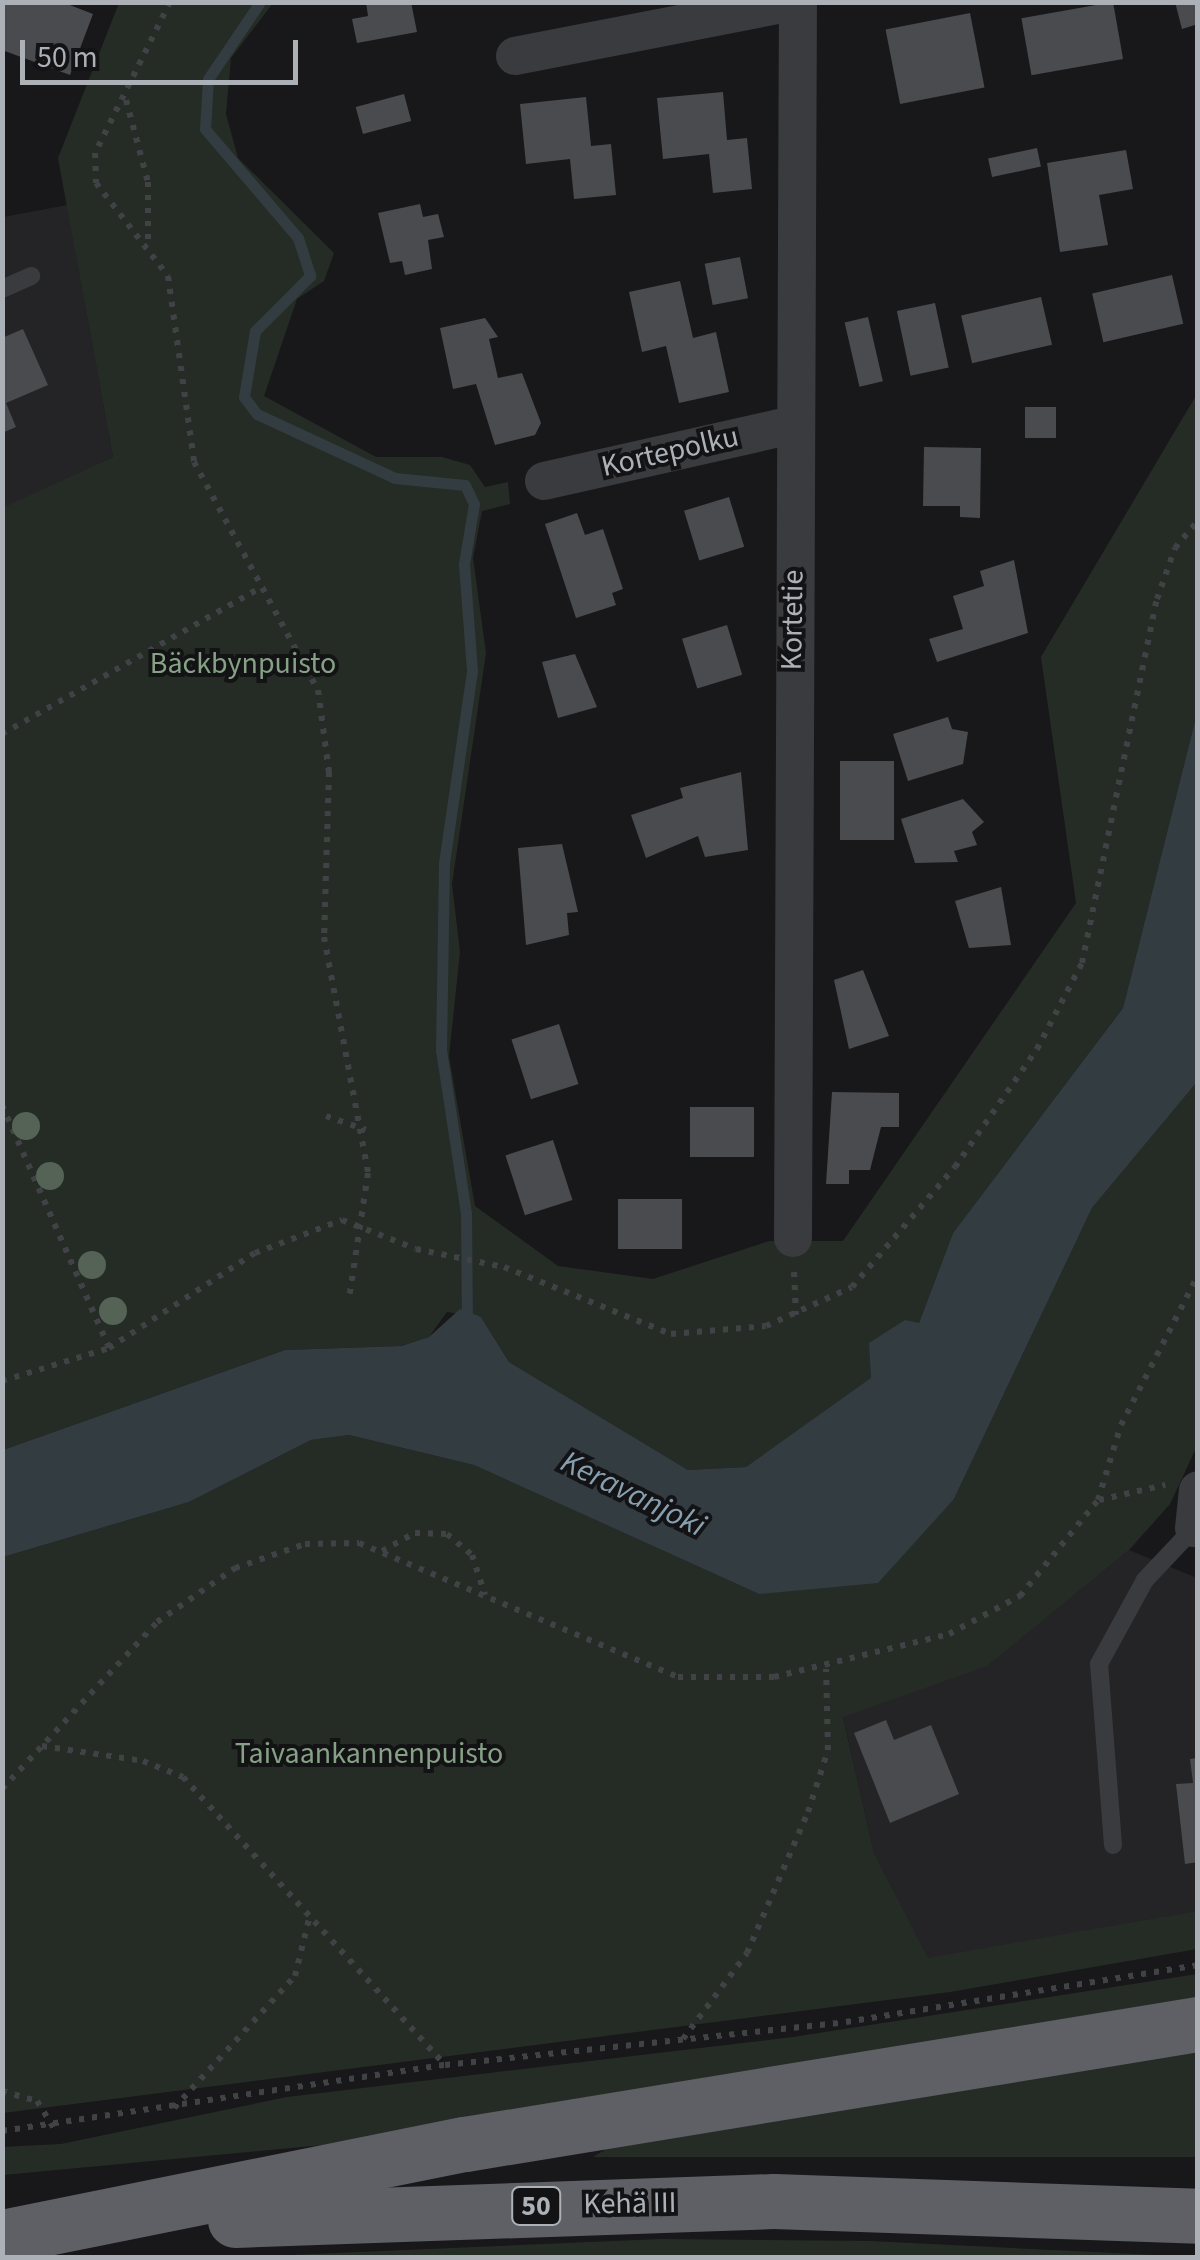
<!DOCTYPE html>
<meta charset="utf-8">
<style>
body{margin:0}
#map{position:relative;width:1200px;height:2260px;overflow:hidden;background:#18181a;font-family:"Source Sans 3",sans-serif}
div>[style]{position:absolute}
.built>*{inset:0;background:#242427}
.green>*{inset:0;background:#252c25}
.water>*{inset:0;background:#333c41}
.stream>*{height:11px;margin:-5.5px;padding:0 5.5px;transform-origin:5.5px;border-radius:5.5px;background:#333c41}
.building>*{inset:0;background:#4a4b4f;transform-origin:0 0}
.path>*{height:6px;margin-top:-3px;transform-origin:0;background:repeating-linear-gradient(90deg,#404245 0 5px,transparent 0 13px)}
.service>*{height:18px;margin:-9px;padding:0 9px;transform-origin:9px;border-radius:9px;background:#3a3b3e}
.minor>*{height:38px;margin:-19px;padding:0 19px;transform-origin:19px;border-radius:19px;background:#3a3b3e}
.trunk>*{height:55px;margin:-27.5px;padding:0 27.5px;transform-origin:27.5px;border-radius:27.5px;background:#5e6066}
.trees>*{width:28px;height:28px;margin:-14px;border-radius:50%;background:#546355}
span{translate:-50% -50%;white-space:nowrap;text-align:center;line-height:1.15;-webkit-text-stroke:8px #131315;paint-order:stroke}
.shield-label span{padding:2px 8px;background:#131315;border:2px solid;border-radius:8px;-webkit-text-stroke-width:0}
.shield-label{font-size:28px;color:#acb1b8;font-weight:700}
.street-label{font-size:30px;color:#acb1b8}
.park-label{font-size:30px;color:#86a185}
.water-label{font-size:32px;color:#87a0af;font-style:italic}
.frame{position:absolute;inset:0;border:5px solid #acb1b8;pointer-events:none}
.scale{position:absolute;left:20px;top:40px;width:278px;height:45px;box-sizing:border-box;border:5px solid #acb1b8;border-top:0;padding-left:12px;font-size:30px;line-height:35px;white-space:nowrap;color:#acb1b8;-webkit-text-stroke:8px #131315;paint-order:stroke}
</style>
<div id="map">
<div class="built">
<div style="clip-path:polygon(67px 205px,113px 457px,3px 508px,3px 217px)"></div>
<div style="clip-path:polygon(1129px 1550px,1197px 1578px,1197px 1911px,928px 1959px,874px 1853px,843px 1716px,987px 1665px)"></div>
</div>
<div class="green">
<div style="clip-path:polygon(119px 3px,273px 3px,231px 58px,226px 114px,238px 158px,334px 253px,324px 281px,297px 299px,264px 396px,376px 457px,442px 457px,470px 465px,485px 487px,508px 482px,510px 504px,482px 511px,473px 558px,486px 653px,452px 884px,460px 952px,449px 1056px,475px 1206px,558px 1266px,653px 1279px,769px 1241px,843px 1241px,1076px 903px,1041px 657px,1197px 394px,1197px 713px,1123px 1008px,953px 1233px,919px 1323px,872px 1378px,746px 1467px,688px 1470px,509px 1362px,481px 1317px,447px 1312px,429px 1337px,400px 1346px,285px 1350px,3px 1450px,2px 508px,113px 457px,58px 158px)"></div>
<div style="clip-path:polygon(1197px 1082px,1197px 1446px,1170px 1504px,1129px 1550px,987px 1666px,843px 1717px,874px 1853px,928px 1958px,1197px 1911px,1197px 1949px,950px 1992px,3px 2113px,3px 1557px,189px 1502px,311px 1440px,349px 1435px,474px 1465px,759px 1594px,954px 1499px,1092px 1208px)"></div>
<div style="clip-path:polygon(1197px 1974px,1197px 2003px,387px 2139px,3px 2175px,2px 2147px,61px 2144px,287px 2097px,793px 2037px)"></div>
<div style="clip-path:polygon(1197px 2044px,1197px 2157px,593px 2157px,611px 2146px)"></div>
<div style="clip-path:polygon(661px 2239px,869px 2241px,1198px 2257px,243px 2257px)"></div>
</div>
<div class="water">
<div style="clip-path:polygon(1197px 713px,1197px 1082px,1092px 1208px,954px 1499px,878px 1583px,759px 1594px,474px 1465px,349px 1435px,311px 1440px,189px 1502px,3px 1557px,3px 1450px,285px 1350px,401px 1346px,429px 1337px,460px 1309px,481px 1317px,509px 1362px,688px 1470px,746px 1467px,871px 1378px,869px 1343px,905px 1320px,919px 1323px,953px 1233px,1123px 1008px)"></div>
</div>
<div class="stream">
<div style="left:260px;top:2px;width:93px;rotate:124deg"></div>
<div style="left:208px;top:79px;width:50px;rotate:93.4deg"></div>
<div style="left:205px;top:129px;width:143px;rotate:49.5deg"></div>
<div style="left:298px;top:238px;width:40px;rotate:72deg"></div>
<div style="left:310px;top:276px;width:78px;rotate:135deg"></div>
<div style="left:255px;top:331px;width:67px;rotate:99.5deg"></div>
<div style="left:244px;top:397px;width:21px;rotate:53deg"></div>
<div style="left:257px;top:414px;width:152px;rotate:24.9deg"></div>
<div style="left:395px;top:478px;width:70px;rotate:5.7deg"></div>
<div style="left:465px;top:485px;width:21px;rotate:65deg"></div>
<div style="left:474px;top:504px;width:61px;rotate:99.5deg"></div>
<div style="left:464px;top:564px;width:107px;rotate:85.7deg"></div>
<div style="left:472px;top:671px;width:194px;rotate:98.3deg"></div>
<div style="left:444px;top:863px;width:187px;rotate:90.9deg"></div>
<div style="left:441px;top:1050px;width:165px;rotate:81.3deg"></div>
<div style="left:466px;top:1213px;width:112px;rotate:89.5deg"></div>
</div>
<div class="building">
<div style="clip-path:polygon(2px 2px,62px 2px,93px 14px,70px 75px,2px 50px)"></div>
<div style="clip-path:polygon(366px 2px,411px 2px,417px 32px,357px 43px,352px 19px,368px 16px)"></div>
<div style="left:1113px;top:2px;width:58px;height:93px;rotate:80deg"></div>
<div style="clip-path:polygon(1175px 2px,1198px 2px,1198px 24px,1182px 29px)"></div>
<div style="left:970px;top:13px;width:76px;height:86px;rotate:79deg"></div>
<div style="clip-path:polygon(723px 92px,727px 140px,747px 138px,752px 189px,713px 193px,709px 154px,663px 159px,657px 98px)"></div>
<div style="left:404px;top:94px;width:28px;height:50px;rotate:75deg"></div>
<div style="clip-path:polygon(586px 97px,591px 146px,611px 144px,616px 195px,574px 199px,570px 159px,526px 164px,520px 104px)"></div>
<div style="left:1037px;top:148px;width:19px;height:50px;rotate:78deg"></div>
<div style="clip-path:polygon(1126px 150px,1133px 189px,1099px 195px,1108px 245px,1060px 252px,1047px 163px)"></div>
<div style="clip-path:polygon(420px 204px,423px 217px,438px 214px,444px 237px,428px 240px,432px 269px,405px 275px,402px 261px,390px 263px,378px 213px)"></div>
<div style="left:740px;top:257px;width:42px;height:36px;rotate:79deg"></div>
<div style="left:1172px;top:275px;width:50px;height:82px;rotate:77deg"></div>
<div style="clip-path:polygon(680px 281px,693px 338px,716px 332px,729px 392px,679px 403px,666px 346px,642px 352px,629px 292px)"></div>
<div style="left:1041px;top:297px;width:49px;height:82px;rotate:77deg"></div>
<div style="left:935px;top:303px;width:66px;height:39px;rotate:78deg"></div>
<div style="left:868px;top:317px;width:66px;height:24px;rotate:77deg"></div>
<div style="clip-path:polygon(485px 318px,498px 337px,489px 339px,498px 378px,522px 373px,541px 423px,535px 435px,495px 445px,476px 384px,453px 389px,440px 328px)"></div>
<div style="clip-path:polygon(23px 329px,48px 385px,6px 403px,16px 427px,2px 433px,2px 338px)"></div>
<div style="left:1025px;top:407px;width:31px;height:31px"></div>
<div style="clip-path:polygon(924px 447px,981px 448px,980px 518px,960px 517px,960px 506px,923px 506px)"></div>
<div style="left:729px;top:497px;width:52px;height:47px;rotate:73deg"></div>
<div style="clip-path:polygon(577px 513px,585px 535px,603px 529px,623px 589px,612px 593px,616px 605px,576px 618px,545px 524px)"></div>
<div style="clip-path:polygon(1014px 560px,1028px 633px,937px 662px,929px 639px,963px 629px,953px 596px,984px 586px,980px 571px)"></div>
<div style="left:727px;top:625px;width:52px;height:47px;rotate:73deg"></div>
<div style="clip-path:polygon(575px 654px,597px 707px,558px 718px,542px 662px)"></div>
<div style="clip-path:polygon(948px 717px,952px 729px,968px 732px,963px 764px,908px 781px,893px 734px)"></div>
<div style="left:840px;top:761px;width:54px;height:79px"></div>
<div style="clip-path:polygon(741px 772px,748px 850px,705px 857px,698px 836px,646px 858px,631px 815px,683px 798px,680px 788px)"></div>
<div style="clip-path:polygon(963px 799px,984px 822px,972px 832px,977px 845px,954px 851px,958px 862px,915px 863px,901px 819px)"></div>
<div style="clip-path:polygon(562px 844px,578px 912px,567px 913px,569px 935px,526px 945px,518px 848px)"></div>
<div style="clip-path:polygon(1001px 887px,1011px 945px,969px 948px,955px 901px)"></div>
<div style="clip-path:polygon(863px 970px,889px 1036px,849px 1049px,834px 980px)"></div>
<div style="left:559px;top:1024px;width:63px;height:50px;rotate:72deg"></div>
<div style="clip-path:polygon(832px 1092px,899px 1093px,899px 1127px,881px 1127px,870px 1170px,849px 1170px,849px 1184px,826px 1184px)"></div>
<div style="left:690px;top:1107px;width:64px;height:50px"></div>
<div style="left:553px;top:1140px;width:63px;height:50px;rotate:72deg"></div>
<div style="left:682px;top:1199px;width:50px;height:64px;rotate:90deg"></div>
<div style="clip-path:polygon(886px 1720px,894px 1740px,931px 1725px,959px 1794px,890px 1823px,854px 1733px)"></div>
<div style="clip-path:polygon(1198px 1758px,1198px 1862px,1185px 1864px,1176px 1784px,1193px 1783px,1190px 1759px)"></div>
</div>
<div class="path">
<div style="left:170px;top:2px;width:169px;rotate:116.4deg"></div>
<div style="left:95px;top:153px;width:30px;rotate:88deg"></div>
<div style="left:96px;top:183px;width:118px;rotate:52.3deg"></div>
<div style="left:168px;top:276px;width:188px;rotate:82deg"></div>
<div style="left:194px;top:462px;width:260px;rotate:61.5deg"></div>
<div style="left:318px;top:690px;width:83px;rotate:82.4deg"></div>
<div style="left:329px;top:772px;width:165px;rotate:91.7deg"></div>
<div style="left:324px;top:937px;width:240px;rotate:79.4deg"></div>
<div style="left:368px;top:1173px;width:126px;rotate:98.6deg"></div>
<div style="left:126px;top:100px;width:85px;rotate:75deg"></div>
<div style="left:148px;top:182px;width:63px;rotate:90deg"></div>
<div style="left:2px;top:734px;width:299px;rotate:-29.5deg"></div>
<div style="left:2px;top:1105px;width:266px;rotate:66.2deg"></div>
<div style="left:326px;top:1116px;width:42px;rotate:19.3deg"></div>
<div style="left:794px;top:1272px;width:43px;rotate:87.3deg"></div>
<div style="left:2px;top:1381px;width:112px;rotate:-17.1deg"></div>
<div style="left:109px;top:1348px;width:174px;rotate:-33.1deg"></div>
<div style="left:255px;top:1253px;width:93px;rotate:-20.8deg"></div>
<div style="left:342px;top:1220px;width:79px;rotate:21.4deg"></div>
<div style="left:416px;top:1249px;width:90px;rotate:11.6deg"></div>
<div style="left:504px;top:1267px;width:180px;rotate:21.9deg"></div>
<div style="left:671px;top:1334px;width:95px;rotate:-4.8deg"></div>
<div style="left:766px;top:1326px;width:94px;rotate:-24.4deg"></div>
<div style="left:852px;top:1287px;width:158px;rotate:-49.4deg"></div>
<div style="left:955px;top:1167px;width:144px;rotate:-55.2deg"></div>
<div style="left:1037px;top:1049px;width:97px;rotate:-62.4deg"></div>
<div style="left:1082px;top:963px;width:372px;rotate:-78.4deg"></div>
<div style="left:1157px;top:599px;width:54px;rotate:-70.6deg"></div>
<div style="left:1175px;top:548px;width:35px;rotate:-50deg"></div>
<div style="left:1099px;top:1500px;width:68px;rotate:-12.8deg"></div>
<div style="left:382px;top:1551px;width:38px;rotate:-29deg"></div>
<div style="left:415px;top:1533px;width:32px;rotate:2deg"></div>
<div style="left:447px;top:1534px;width:33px;rotate:40deg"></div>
<div style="left:472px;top:1555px;width:42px;rotate:72deg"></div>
<div style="left:42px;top:1746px;width:102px;rotate:8.4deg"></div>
<div style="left:143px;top:1761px;width:43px;rotate:21.8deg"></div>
<div style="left:183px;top:1777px;width:388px;rotate:47.7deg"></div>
<div style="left:2px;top:1789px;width:228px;rotate:-47.1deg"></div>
<div style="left:157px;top:1622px;width:95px;rotate:-34.7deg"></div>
<div style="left:235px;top:1568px;width:74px;rotate:-18.9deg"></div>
<div style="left:305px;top:1544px;width:54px;rotate:-1.1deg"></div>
<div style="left:359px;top:1543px;width:346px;rotate:22.8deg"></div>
<div style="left:678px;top:1677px;width:96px"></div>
<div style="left:774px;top:1677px;width:180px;rotate:-13.8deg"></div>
<div style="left:949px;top:1634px;width:81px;rotate:-28.2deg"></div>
<div style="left:1020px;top:1596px;width:124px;rotate:-50.9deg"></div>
<div style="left:1098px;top:1500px;width:78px;rotate:-73deg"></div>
<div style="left:1121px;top:1425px;width:169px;rotate:-62.8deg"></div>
<div style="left:683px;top:2039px;width:107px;rotate:-53.3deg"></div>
<div style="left:747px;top:1953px;width:154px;rotate:-66.6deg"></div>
<div style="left:808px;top:1812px;width:65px;rotate:-72.1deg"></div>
<div style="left:828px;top:1750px;width:81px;rotate:-91.4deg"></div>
<div style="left:2px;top:2091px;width:36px;rotate:16deg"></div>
<div style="left:37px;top:2101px;width:31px;rotate:58deg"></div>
<div style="left:174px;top:2108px;width:179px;rotate:-47.5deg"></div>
<div style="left:295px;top:1976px;width:63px;rotate:-76.2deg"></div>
<div style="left:2px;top:2131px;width:448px;rotate:-8.5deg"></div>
<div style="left:445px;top:2065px;width:403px;rotate:-6.1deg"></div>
<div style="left:846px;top:2022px;width:357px;rotate:-9.2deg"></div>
</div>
<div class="service">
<div style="left:2px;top:289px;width:32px;rotate:-24deg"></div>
<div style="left:1113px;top:1845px;width:182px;rotate:-94.4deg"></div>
<div style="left:1099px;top:1664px;width:96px;rotate:-61.3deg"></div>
<div style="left:1145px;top:1580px;width:71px;rotate:-46.7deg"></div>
</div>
<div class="minor">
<div style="left:515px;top:56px;width:284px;rotate:-11deg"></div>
<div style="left:544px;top:481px;width:258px;rotate:-12.7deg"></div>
<div style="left:793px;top:1238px;width:1236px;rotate:-89.77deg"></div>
<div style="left:1194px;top:1528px;width:38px;rotate:-84deg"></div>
</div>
<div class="trunk">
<div style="left:235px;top:2220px;width:539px;rotate:-2.02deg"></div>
<div style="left:774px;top:2201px;width:424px;rotate:2deg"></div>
<div style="left:2px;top:2237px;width:472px;rotate:-11.4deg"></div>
<div style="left:465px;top:2144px;width:743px;rotate:-9.3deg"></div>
</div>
<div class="trees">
<div style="left:26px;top:1126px"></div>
<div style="left:50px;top:1176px"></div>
<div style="left:92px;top:1265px"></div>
<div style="left:113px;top:1311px"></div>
</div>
<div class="shield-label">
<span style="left:536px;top:2206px">50</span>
</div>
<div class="street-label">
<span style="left:670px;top:452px;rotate:-13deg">Kortepolku</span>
<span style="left:793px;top:620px;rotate:-89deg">Kortetie</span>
<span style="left:630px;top:2204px;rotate:-1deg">Kehä III</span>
</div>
<div class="park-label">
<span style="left:243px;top:664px">Bäckbynpuisto</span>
<span style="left:369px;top:1754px">Taivaankannenpuisto</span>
</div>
<div class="water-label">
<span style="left:633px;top:1494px;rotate:26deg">Keravanjoki</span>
</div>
<div class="frame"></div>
<div class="scale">50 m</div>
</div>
